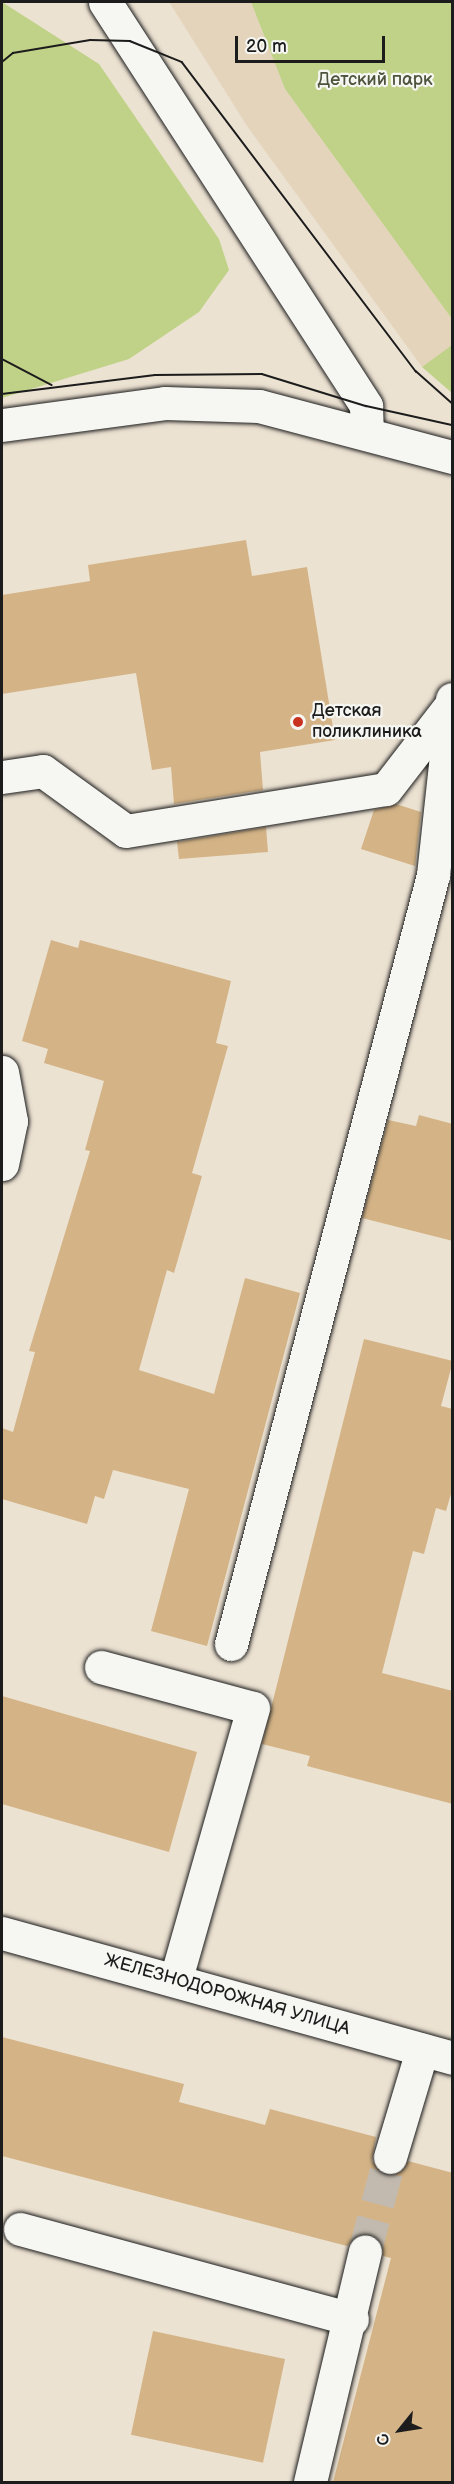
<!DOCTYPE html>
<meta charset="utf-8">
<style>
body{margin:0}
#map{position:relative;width:454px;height:2484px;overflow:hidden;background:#ece2d2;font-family:"Balsamiq Sans",sans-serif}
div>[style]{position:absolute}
.built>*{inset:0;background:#e5d4bc}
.green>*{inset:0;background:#c0d287}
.building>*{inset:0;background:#d4b487;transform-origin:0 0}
.minor-tunnel>*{height:33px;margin-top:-16.5px;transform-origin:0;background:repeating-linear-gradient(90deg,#c2baae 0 33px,transparent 0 49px)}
.roads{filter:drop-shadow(0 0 2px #1c1c1c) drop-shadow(0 0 2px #1c1c1c)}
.minor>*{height:33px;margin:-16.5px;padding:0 16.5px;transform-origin:16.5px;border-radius:16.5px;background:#f6f6f2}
.major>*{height:33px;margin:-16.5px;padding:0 16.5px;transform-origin:16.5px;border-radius:16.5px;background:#f6f6f2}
.tram>*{height:1.5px;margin:-0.75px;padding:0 0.75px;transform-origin:0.75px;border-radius:0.75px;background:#1c1c1c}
.dots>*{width:16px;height:16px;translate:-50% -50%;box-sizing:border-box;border:3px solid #f6f6f2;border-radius:50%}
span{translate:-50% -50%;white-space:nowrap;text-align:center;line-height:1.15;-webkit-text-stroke:4.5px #f6f6f2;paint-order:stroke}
.park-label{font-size:18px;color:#4d533c}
.poi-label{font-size:18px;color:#1c1c1c}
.left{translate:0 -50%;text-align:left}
.street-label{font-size:18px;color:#1c1c1c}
.frame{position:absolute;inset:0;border:3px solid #1c1c1c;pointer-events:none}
.north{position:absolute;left:370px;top:2400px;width:60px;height:60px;-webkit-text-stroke:4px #f6f6f2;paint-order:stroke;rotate:240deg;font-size:16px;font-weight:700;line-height:24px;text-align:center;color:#1c1c1c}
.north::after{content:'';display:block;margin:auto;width:21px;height:27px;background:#1c1c1c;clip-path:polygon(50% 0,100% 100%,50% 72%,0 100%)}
.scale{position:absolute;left:235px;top:36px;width:150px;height:27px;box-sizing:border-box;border:3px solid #1c1c1c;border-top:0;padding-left:8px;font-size:18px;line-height:21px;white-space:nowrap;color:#1c1c1c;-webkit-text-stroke:4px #f6f6f2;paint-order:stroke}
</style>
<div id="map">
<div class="built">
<div style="clip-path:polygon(169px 2px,251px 2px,285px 89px,452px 319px,452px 345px,438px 358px,422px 367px,247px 126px)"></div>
</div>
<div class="green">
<div style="clip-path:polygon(2px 2px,99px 64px,219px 239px,229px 270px,199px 312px,129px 359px,2px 398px)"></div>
<div style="clip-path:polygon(251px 2px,452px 2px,452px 319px,285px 89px)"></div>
<div style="clip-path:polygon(452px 345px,452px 393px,422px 367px)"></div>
</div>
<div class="building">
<div style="clip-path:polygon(246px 540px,252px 576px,307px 567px,335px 740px,260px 752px,263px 790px,174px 804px,171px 767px,152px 770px,136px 673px,2px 694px,2px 595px,90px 581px,88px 565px)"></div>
<div style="clip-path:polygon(396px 804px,421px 812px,415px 866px,361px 849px,374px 810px)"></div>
<div style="clip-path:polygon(266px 827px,268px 852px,179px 859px,177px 842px)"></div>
<div style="clip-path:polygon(51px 940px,78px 948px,80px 940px,231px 981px,216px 1043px,228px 1046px,192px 1173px,202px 1176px,174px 1273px,167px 1270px,139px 1370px,214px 1394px,245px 1278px,300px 1293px,207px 1646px,151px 1631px,189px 1489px,113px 1470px,104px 1499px,95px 1496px,87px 1524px,2px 1499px,2px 1428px,13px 1432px,35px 1352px,29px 1351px,90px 1151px,85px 1150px,104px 1081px,44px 1063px,48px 1049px,22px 1041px)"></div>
<div style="clip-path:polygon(419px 1115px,453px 1124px,453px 1241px,362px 1218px,388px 1120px,416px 1126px)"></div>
<div style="clip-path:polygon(364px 1339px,453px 1361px,441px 1406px,453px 1409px,453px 1487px,446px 1511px,436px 1508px,424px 1554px,413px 1551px,382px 1673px,453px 1691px,453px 1804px,307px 1766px,310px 1756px,262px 1744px)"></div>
<div style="clip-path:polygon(2px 1696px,197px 1752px,169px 1852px,2px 1804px)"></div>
<div style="clip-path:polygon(2px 2037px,184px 2084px,179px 2102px,265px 2125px,270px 2109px,376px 2137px,372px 2161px,384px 2175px,402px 2171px,408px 2161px,453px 2173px,453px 2482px,333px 2482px,391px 2258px,383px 2256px,378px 2238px,360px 2233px,347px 2246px,2px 2156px)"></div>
<div style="left:153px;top:2331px;width:135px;height:106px;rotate:12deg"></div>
</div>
<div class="minor-tunnel">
<div style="left:365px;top:2251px;width:97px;rotate:-75.1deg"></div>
</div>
<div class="roads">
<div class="minor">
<div style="left:2px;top:777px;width:41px;rotate:-8.3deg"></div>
<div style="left:43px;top:771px;width:102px;rotate:35.9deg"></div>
<div style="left:126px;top:831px;width:263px;rotate:-9.2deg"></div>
<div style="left:386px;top:789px;width:106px;rotate:-52.3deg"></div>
<div style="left:2px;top:1072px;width:50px;rotate:79.6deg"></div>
<div style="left:11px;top:1121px;width:44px;rotate:101.8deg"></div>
<div style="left:231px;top:1644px;width:795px;rotate:-75.28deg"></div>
<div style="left:433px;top:875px;width:177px;rotate:-83.8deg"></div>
<div style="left:101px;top:1667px;width:157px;rotate:15.1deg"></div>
<div style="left:253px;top:1708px;width:282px;rotate:105.9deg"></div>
<div style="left:2px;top:1933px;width:467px;rotate:15.5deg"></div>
<div style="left:390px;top:2157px;width:112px;rotate:-73.3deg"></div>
<div style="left:20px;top:2229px;width:344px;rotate:15.2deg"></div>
<div style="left:310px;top:2482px;width:237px;rotate:-76.6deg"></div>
</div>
<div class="major">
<div style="left:105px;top:2px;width:481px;rotate:57.1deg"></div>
<div style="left:366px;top:406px;width:27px;rotate:88deg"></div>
<div style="left:2px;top:425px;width:164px;rotate:-7.7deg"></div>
<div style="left:165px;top:403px;width:94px;rotate:1.8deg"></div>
<div style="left:259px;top:406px;width:200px;rotate:14.8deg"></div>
</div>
</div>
<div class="tram">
<div style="left:2px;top:62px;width:14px;rotate:-39deg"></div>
<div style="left:13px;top:53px;width:78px;rotate:-9.6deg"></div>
<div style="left:90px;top:40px;width:40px;rotate:1.4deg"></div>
<div style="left:130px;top:41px;width:56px;rotate:22deg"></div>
<div style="left:182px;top:62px;width:388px;rotate:52.9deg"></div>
<div style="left:416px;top:371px;width:48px;rotate:41.6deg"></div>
<div style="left:2px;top:359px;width:56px;rotate:27.5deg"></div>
<div style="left:2px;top:394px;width:154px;rotate:-7.1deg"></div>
<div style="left:155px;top:375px;width:107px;rotate:-0.5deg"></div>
<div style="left:262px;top:374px;width:109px;rotate:17.1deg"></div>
<div style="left:366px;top:406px;width:88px;rotate:12.5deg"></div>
</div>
<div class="dots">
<div style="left:298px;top:722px;background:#c8321e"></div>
</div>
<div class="park-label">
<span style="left:375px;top:80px">Детский парк</span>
</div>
<div class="poi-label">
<span class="left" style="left:312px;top:722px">Детская<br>поликлиника</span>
</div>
<div class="street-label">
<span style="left:227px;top:1995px;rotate:16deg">ЖЕЛЕЗНОДОРОЖНАЯ УЛИЦА</span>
</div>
<div class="frame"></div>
<div class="north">С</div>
<div class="scale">20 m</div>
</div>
